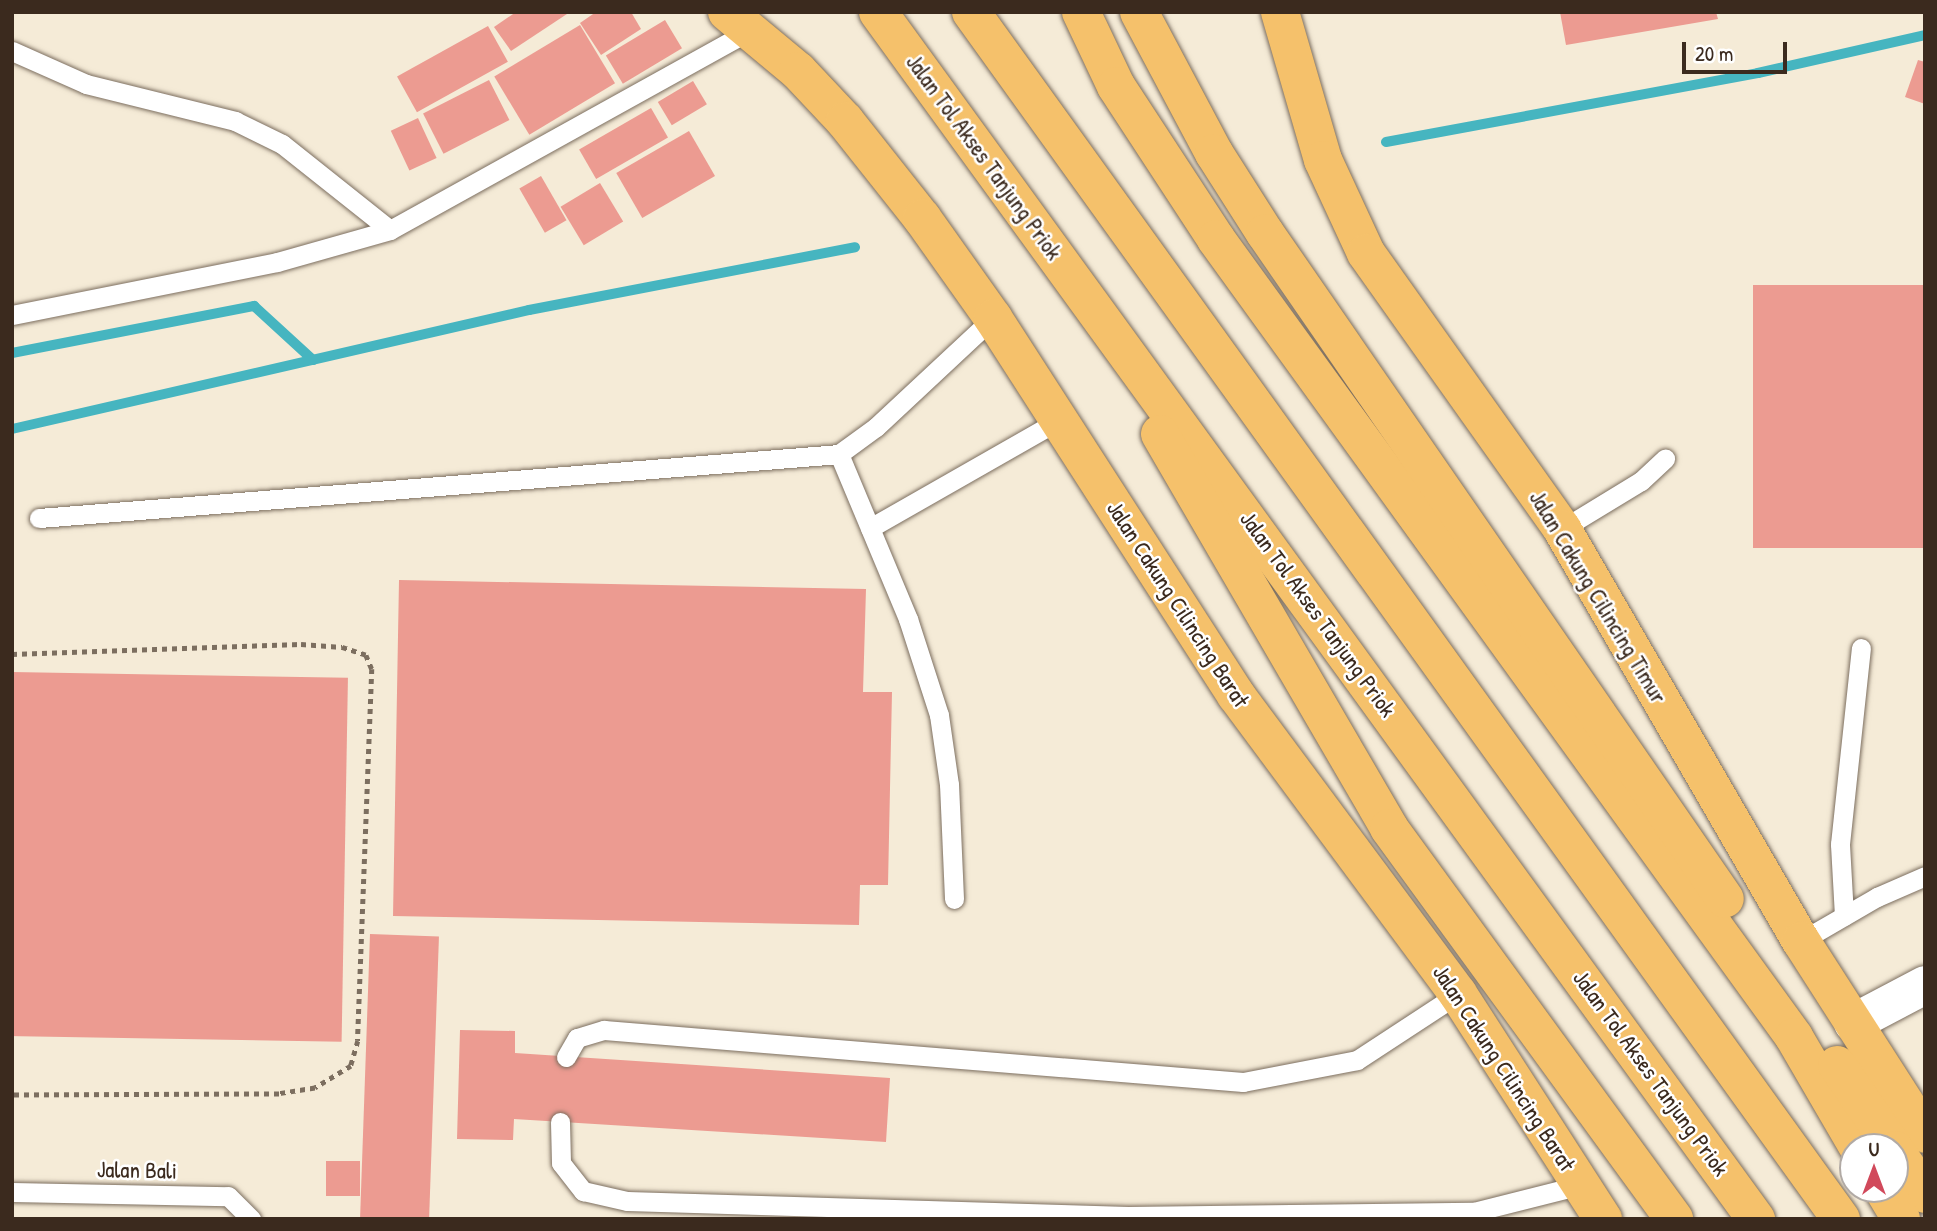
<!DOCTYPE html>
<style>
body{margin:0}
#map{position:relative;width:1937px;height:1231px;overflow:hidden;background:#f5ebd7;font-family:"Patrick Hand",sans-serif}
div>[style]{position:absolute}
.stream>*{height:10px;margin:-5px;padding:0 5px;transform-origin:5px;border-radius:5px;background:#46b5c0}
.building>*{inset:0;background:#ec9b91;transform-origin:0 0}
.path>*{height:4.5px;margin-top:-2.25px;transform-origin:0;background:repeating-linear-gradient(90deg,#7c6e5f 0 5px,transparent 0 10px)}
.roads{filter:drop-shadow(0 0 2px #7c6e5f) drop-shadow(0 0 2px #7c6e5f)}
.service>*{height:19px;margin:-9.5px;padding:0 9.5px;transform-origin:9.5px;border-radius:9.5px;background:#fff}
.minor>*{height:38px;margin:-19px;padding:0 19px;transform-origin:19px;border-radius:19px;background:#fff}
.trunk>*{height:38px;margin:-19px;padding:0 19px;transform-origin:19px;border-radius:19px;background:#f5c16b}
.motorway>*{height:38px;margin:-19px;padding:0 19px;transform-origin:19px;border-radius:19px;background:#f5c16b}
span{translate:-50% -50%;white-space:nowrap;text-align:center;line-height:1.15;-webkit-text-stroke:5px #fff;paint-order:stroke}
.street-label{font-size:23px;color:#3b2a1e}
.frame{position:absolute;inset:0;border:14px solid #3b2a1e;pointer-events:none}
.north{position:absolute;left:1839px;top:1133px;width:70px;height:70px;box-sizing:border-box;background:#fff;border:2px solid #b1aaa5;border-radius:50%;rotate:0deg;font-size:19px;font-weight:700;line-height:28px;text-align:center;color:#3b2a1e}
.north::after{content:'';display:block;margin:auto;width:24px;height:32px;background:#d1495b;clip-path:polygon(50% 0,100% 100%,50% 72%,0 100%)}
.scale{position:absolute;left:1682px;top:42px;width:105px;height:32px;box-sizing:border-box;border:4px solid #3b2a1e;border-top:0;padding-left:9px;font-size:21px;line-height:24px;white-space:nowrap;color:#3b2a1e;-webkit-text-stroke:5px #fff;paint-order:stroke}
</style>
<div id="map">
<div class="stream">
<div style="left:1386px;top:142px;width:378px;rotate:-10.5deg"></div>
<div style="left:1758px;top:73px;width:171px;rotate:-12.8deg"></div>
<div style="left:12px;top:353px;width:247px;rotate:-11deg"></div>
<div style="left:254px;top:306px;width:80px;rotate:42.5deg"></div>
<div style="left:12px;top:429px;width:531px;rotate:-12.96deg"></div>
<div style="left:529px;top:310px;width:332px;rotate:-10.9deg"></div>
</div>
<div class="building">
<div style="clip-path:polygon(516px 12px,570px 12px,511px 51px,494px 27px)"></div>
<div style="clip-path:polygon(596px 12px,631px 12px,641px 29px,601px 55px,580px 23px)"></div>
<div style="clip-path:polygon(1560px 12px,1716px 12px,1718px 19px,1566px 45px)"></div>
<div style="left:665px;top:20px;width:33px;height:69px;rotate:59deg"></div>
<div style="left:580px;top:25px;width:68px;height:100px;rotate:59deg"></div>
<div style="left:488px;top:26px;width:41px;height:104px;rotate:61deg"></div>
<div style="clip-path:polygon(1918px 60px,1925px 62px,1925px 104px,1905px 97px)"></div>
<div style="left:489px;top:80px;width:45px;height:74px;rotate:63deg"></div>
<div style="left:693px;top:81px;width:27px;height:41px;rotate:59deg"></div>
<div style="left:651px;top:108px;width:34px;height:83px;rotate:60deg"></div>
<div style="left:418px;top:118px;width:44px;height:30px;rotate:65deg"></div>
<div style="left:689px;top:131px;width:52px;height:84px;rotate:60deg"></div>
<div style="left:541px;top:176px;width:51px;height:25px;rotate:60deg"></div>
<div style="left:600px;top:183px;width:45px;height:46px;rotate:59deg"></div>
<div style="left:1925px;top:285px;width:263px;height:172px;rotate:90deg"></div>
<div style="clip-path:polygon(399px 580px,866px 589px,863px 692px,892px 692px,888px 885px,860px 885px,859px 925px,393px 916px)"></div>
<div style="left:12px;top:672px;width:336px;height:364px;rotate:1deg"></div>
<div style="left:370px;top:934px;width:69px;height:284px;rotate:2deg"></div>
<div style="clip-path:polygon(460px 1030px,515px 1031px,515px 1053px,890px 1078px,886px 1142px,514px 1119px,513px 1140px,457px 1139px)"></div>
<div style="left:326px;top:1161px;width:34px;height:35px"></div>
</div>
<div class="path">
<div style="left:12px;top:654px;width:289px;rotate:-2deg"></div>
<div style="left:301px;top:644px;width:41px;rotate:4.2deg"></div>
<div style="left:342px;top:647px;width:25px;rotate:18deg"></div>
<div style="left:366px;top:655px;width:15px;rotate:67deg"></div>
<div style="left:372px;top:669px;width:372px;rotate:92.2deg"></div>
<div style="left:358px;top:1041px;width:26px;rotate:106deg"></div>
<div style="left:351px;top:1066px;width:42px;rotate:148.6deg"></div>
<div style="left:315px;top:1088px;width:36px;rotate:171deg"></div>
<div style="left:279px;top:1094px;width:267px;rotate:179.8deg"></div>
</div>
<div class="roads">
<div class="service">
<div style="left:12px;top:51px;width:81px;rotate:24deg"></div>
<div style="left:86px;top:84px;width:154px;rotate:13.9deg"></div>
<div style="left:235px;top:121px;width:52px;rotate:26.1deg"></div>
<div style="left:282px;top:144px;width:138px;rotate:38.5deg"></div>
<div style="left:390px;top:230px;width:413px;rotate:-29deg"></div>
<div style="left:12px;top:315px;width:270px;rotate:-11.3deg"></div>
<div style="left:277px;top:262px;width:117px;rotate:-15.8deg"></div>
<div style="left:839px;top:454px;width:179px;rotate:67.3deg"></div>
<div style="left:908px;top:619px;width:101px;rotate:72.1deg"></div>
<div style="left:939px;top:715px;width:70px;rotate:81.8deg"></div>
<div style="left:949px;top:784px;width:115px;rotate:87.5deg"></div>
<div style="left:39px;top:518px;width:803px;rotate:-4.57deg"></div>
<div style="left:839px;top:454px;width:46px;rotate:-36.1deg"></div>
<div style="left:876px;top:427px;width:160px;rotate:-43deg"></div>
<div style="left:870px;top:528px;width:218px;rotate:-29.7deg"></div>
<div style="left:1562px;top:529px;width:92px;rotate:-31.3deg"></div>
<div style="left:1641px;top:481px;width:33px;rotate:-43deg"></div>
<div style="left:1844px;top:916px;width:72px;rotate:-93.2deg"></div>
<div style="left:1840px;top:844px;width:197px;rotate:-83.9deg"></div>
<div style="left:1801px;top:941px;width:88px;rotate:-30.1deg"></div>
<div style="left:1877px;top:897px;width:52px;rotate:-23.6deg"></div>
<div style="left:566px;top:1057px;width:22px;rotate:-60deg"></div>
<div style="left:577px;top:1038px;width:28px;rotate:-17deg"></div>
<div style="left:604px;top:1030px;width:641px;rotate:4.65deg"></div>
<div style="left:1243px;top:1082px;width:116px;rotate:-10.9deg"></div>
<div style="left:1357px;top:1060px;width:121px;rotate:-33.2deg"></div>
<div style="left:560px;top:1122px;width:41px;rotate:88.6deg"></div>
<div style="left:561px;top:1163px;width:36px;rotate:52deg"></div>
<div style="left:583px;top:1191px;width:45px;rotate:12.8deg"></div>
<div style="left:627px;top:1201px;width:501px;rotate:1.71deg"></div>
<div style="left:1128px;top:1216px;width:346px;rotate:-0.7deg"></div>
<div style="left:1474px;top:1212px;width:110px;rotate:-14.2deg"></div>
<div style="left:12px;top:1192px;width:216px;rotate:1.1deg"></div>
<div style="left:228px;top:1196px;width:33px;rotate:45deg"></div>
</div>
<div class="minor">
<div style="left:1853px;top:1023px;width:81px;rotate:-27.8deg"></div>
</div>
<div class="trunk">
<div style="left:727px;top:12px;width:92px;rotate:39.7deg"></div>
<div style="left:798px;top:71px;width:69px;rotate:46.8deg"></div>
<div style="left:845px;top:121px;width:124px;rotate:51.6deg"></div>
<div style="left:922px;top:218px;width:123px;rotate:54.6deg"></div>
<div style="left:993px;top:318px;width:449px;rotate:57.2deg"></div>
<div style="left:1236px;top:695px;width:372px;rotate:53.4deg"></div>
<div style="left:1458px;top:994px;width:268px;rotate:57.2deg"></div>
<div style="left:1280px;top:12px;width:154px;rotate:73.8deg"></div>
<div style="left:1323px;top:160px;width:102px;rotate:65.2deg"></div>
<div style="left:1366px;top:253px;width:339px;rotate:54.6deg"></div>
<div style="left:1562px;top:529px;width:476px;rotate:59.9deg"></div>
<div style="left:1801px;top:941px;width:229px;rotate:57.3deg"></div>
</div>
<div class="motorway">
<div style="left:878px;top:12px;width:1493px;rotate:53.97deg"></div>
<div style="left:971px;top:12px;width:1488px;rotate:54.22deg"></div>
<div style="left:1081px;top:12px;width:82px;rotate:64.7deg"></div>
<div style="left:1116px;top:86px;width:183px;rotate:56.8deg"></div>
<div style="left:1216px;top:239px;width:985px;rotate:54.08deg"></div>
<div style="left:1794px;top:1037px;width:127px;rotate:59.8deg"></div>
<div style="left:1139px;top:12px;width:160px;rotate:62deg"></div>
<div style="left:1214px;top:153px;width:95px;rotate:57.5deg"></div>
<div style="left:1265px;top:233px;width:809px;rotate:55.37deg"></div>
<div style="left:1160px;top:434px;width:456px;rotate:59.8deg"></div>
<div style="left:1389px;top:828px;width:484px;rotate:53.9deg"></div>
<div style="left:1837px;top:1065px;width:99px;rotate:55.7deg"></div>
<div style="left:1895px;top:1150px;width:53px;rotate:55.7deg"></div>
<div style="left:1883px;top:1189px;width:35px;rotate:59deg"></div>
</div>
</div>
<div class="street-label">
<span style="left:984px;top:157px;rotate:54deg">Jalan Tol Akses Tanjung Priok</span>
<span style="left:1598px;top:597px;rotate:59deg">Jalan Cakung Cilincing Timur</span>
<span style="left:1178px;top:604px;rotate:57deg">Jalan Cakung Cilincing Barat</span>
<span style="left:1318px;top:614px;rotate:54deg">Jalan Tol Akses Tanjung Priok</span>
<span style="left:1504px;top:1068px;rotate:57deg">Jalan Cakung Cilincing Barat</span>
<span style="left:1651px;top:1073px;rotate:54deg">Jalan Tol Akses Tanjung Priok</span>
<span style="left:137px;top:1170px;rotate:1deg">Jalan Bali</span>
</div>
<div class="frame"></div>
<div class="north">U</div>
<div class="scale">20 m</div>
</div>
